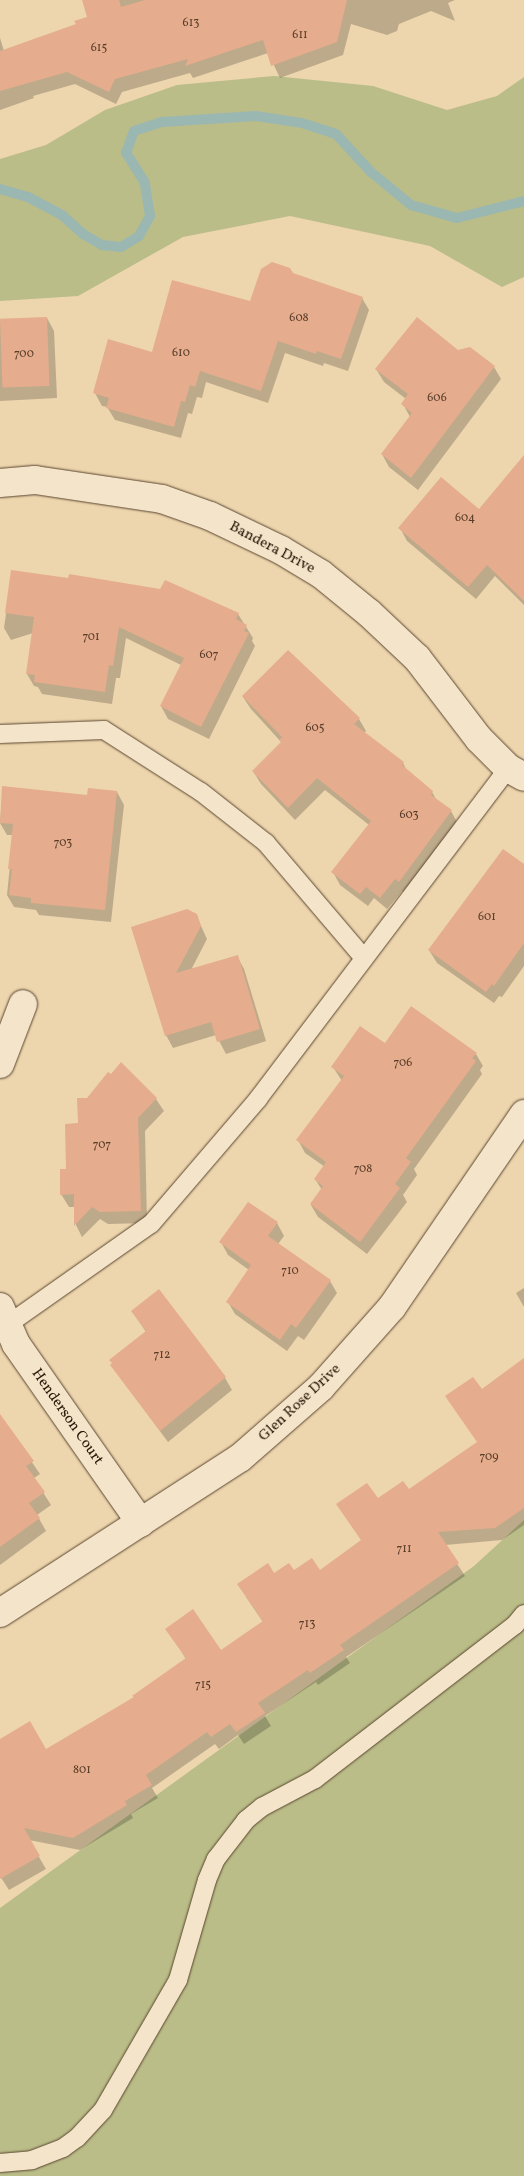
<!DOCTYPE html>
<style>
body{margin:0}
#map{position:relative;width:524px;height:2176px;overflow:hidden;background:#edd5ad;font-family:Vollkorn,serif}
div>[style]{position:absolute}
.green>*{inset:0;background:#babd88}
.shadow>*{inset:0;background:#0003}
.stream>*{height:10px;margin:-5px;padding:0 5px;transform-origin:5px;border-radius:5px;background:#9bb7b2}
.building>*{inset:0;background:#e5ad8d;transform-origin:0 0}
.roads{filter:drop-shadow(0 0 1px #5a4630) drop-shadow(0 0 1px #5a4630)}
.service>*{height:18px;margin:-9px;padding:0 9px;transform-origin:9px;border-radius:9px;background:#f3e4ca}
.minor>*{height:28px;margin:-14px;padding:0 14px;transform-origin:14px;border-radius:14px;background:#f3e4ca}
span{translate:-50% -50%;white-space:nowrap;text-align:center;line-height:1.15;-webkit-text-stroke:4px #f3e4ca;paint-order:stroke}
.number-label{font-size:12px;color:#583c28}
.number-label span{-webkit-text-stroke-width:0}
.street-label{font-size:15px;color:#291707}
</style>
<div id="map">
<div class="green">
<div style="clip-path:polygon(274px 76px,373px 86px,447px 110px,497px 96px,524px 77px,524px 277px,502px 287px,430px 246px,290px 216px,183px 237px,78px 296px,0 301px,0 159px,46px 145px,105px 110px,177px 85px)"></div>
<div style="clip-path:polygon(524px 1520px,524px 2176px,0 2176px,0 1908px,474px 1566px)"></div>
</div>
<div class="shadow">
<div style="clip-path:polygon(83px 0,455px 0,448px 3px,455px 21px,431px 11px,399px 24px,397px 31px,387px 35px,351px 24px,343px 55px,280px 78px,268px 53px,193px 78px,190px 73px,122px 92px,116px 104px,75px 84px,33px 96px,34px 98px,0 110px,0 38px,4px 51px,77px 25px,89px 18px)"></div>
<div style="clip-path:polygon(292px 274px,362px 298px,369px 310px,348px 371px,324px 363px,323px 366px,285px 353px,268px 403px,206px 382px,202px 398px,197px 397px,192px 414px,188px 413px,181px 438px,115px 420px,107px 407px,102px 406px,95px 393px,153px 353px,251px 303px)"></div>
<div style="clip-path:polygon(47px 318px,54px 331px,57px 398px,0 401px,0 321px)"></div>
<div style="clip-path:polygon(494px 367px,501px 379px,418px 490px,389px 467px,382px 454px,410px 417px,403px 404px,406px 399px,384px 382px,376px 369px)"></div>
<div style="clip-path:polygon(524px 481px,524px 605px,495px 576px,476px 599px,407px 541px,400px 528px,479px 511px)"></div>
<div style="clip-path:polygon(12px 571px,238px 614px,253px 638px,252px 641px,255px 646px,209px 739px,168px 719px,161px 706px,181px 665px,126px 638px,120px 678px,116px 678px,112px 704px,42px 694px,38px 687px,34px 686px,27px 674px,33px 633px,11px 640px,4px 628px)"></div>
<div style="clip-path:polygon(243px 697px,359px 719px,366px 731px,364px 733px,403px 763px,407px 771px,432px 792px,437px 801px,451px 811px,458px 824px,406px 894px,402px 891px,387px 909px,374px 898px,368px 906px,340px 885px,333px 872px,369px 825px,325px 790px,295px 820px,261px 784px,253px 771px,282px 743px,251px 709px)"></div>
<div style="clip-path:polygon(3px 787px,88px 796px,117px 792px,124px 805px,111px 922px,39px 915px,36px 910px,14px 907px,7px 895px,13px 835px,7px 835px,0 823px)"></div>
<div style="clip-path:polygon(524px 866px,524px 966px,502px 997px,499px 996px,494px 1003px,437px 963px,429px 950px)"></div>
<div style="clip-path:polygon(196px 915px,207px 939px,191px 970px,237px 956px,244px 969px,266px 1041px,226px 1054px,216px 1035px,173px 1048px,166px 1035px,132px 928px)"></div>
<div style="clip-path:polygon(385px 1045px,476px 1054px,483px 1066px,480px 1070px,482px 1074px,414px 1169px,417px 1175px,403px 1195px,407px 1202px,367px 1254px,318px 1217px,311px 1205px,322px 1190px,315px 1179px,325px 1167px,305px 1153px,298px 1140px,342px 1081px,333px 1067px)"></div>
<div style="clip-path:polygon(121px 1064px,156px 1099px,164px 1111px,145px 1131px,147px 1223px,108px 1224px,100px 1219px,82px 1237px,76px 1225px,75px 1207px,69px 1207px,61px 1194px,79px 1125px,88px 1099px)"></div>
<div style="clip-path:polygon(277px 1223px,284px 1236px,278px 1244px,330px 1281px,337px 1293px,304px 1340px,298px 1336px,287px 1351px,235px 1314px,228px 1302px,249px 1270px,228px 1255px,221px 1242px)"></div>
<div style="clip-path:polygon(524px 1288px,524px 1307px,516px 1293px)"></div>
<div style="clip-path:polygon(132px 1311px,225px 1378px,232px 1390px,168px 1442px,111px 1365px,146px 1332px)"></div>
<div style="clip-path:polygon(524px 1359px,524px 1525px,502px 1540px,445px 1545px,465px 1576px,346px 1657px,350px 1663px,318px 1685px,316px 1682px,265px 1716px,271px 1726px,244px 1744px,238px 1735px,219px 1749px,215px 1744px,152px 1788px,158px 1798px,131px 1814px,133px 1818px,80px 1850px,29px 1840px,46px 1869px,9px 1890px,0 1876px,0 1778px,135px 1698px,186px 1659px,167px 1629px,221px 1651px,263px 1622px,246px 1597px,274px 1575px,320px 1572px,362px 1541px,337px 1504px,378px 1500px,409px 1491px,478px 1443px,481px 1390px)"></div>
<div style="clip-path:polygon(0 1416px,40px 1474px,34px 1478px,51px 1505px,37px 1515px,46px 1531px,0 1565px)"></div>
</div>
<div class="stream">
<div style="left:0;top:189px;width:29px;rotate:16deg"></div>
<div style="left:28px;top:197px;width:40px;rotate:28deg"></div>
<div style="left:63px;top:216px;width:27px;rotate:42deg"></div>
<div style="left:83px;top:234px;width:22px;rotate:30deg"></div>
<div style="left:102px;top:245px;width:19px;rotate:6deg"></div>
<div style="left:121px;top:247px;width:21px;rotate:-31deg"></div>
<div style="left:139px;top:236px;width:23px;rotate:-61deg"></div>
<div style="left:150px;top:216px;width:33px;rotate:-99deg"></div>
<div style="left:145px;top:183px;width:36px;rotate:-122deg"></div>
<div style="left:126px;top:153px;width:23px;rotate:-70deg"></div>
<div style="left:134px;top:131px;width:29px;rotate:-18deg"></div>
<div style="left:162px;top:122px;width:94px;rotate:-3.7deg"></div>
<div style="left:256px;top:116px;width:47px;rotate:8.7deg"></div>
<div style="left:302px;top:123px;width:36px;rotate:18deg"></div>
<div style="left:336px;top:134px;width:52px;rotate:47.4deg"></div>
<div style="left:371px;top:172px;width:52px;rotate:39.5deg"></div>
<div style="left:411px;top:205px;width:48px;rotate:15.8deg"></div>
<div style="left:457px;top:218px;width:69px;rotate:-14.2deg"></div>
</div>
<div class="building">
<div style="clip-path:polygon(82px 0,119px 0,121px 7px,145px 0,347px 0,337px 42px,271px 66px,263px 40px,185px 66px,188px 59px,115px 79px,109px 92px,67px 72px,0 91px,0 51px,76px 24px,74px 21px,87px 17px)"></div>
<div style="clip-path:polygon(272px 262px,290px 268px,293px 273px,363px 297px,341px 359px,317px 351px,316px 354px,278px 341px,261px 391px,200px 371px,195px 387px,190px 385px,185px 402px,181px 401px,174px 427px,106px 408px,109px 398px,93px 393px,108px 339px,152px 352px,172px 280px,250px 301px,261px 269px)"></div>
<div style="left:47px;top:317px;width:69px;height:47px;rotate:88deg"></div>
<div style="clip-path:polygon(417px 317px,458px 350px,470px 347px,495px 366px,411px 478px,381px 454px,412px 413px,401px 404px,408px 394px,375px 369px)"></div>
<div style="clip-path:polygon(524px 455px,524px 601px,487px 565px,468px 587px,398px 528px,441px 477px,479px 509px)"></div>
<div style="clip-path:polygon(11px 570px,68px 578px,69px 574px,160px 589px,165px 580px,239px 613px,236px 619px,247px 625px,244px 631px,249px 633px,201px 727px,160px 706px,184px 658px,119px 627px,113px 666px,109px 665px,105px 692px,34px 682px,35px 675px,26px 674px,34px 617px,5px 613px)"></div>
<div style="clip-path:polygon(288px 650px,360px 718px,354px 724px,404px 762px,402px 765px,433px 791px,431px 795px,452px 810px,399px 882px,395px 879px,380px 898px,366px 887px,360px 894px,331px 872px,371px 821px,317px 778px,288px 808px,252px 771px,281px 742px,279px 740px,282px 737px,242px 696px)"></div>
<div style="clip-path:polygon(2px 786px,87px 795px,88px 788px,117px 791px,105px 910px,31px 903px,31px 898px,9px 895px,12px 869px,8px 869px,13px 824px,0 823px)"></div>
<div style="clip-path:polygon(503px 849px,524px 864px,524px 943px,494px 986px,492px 984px,486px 992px,428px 950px)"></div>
<div style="clip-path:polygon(187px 909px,197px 914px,201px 926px,176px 973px,238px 955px,260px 1029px,217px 1042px,211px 1022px,165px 1036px,131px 927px)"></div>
<div style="clip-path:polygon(411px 1006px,477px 1053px,472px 1058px,476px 1061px,406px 1158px,411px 1162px,395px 1184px,400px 1188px,360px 1242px,310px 1204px,323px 1186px,314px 1179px,326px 1162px,296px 1140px,344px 1076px,331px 1067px,360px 1026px,385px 1043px)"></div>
<div style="clip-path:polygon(121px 1062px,157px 1098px,138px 1118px,141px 1211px,100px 1212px,92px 1207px,74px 1226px,74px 1194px,60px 1195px,60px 1169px,66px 1169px,65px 1124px,78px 1123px,77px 1098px,87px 1098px,108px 1072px,111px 1074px)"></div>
<div style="clip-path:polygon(248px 1202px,278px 1222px,268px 1236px,331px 1280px,296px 1328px,291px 1324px,280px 1340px,226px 1302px,251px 1265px,219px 1242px)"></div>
<div style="clip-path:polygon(159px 1289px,226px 1377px,160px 1431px,110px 1365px,112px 1363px,109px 1360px,146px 1331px,131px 1311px)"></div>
<div style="clip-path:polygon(524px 1358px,524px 1508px,495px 1528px,438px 1532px,459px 1563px,340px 1645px,344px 1650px,310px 1673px,308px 1670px,258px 1703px,265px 1713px,236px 1732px,230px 1724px,211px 1737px,207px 1732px,146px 1775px,152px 1785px,125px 1801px,127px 1805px,73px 1838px,24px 1828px,40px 1856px,0 1879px,0 1739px,30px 1721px,46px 1749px,134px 1697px,132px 1696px,186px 1658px,165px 1629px,193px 1609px,221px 1650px,263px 1621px,237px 1584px,268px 1563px,274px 1573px,289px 1563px,294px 1570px,312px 1558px,320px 1570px,361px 1540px,336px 1504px,367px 1483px,378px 1498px,403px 1481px,409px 1489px,477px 1442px,445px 1396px,473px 1377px,482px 1389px)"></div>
<div style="clip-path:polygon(0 1414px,34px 1461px,26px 1466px,45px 1492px,29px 1503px,40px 1518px,0 1547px)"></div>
</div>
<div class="roads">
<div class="service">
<div style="left:0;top:734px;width:104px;rotate:-2.2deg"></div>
<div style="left:104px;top:730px;width:115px;rotate:32.6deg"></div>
<div style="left:201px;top:792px;width:83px;rotate:38.1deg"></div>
<div style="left:266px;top:843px;width:151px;rotate:49.6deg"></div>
<div style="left:0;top:1330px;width:184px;rotate:-35.1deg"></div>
<div style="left:151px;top:1224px;width:165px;rotate:-49.4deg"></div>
<div style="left:258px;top:1099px;width:415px;rotate:-52.9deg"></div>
<div style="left:0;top:2163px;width:32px;rotate:-5deg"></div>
<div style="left:32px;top:2160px;width:33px;rotate:-21deg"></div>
<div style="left:63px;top:2148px;width:17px;rotate:-36deg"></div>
<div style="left:77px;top:2138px;width:38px;rotate:-47deg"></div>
<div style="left:103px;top:2110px;width:150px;rotate:-60deg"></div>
<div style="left:178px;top:1980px;width:104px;rotate:-73.8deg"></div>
<div style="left:207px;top:1880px;width:23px;rotate:-67deg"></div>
<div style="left:216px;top:1859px;width:49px;rotate:-52.4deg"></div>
<div style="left:246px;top:1820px;width:21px;rotate:-39deg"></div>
<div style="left:262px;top:1807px;width:60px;rotate:-27.8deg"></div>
<div style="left:315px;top:1779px;width:252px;rotate:-37.6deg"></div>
<div style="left:515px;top:1625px;width:14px;rotate:-51deg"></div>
</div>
<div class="minor">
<div style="left:0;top:483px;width:35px;rotate:-5deg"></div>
<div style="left:35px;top:480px;width:128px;rotate:8.5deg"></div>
<div style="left:162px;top:499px;width:51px;rotate:19.5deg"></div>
<div style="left:210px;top:516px;width:79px;rotate:25.6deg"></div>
<div style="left:281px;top:550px;width:47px;rotate:31deg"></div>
<div style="left:321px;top:574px;width:62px;rotate:39.1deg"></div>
<div style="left:369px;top:613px;width:66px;rotate:43.2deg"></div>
<div style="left:417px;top:658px;width:102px;rotate:52.6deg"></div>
<div style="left:479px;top:739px;width:41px;rotate:45deg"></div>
<div style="left:508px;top:768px;width:18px;rotate:29deg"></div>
<div style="left:0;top:1064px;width:64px;rotate:-69deg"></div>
<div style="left:0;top:1307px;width:40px;rotate:66.6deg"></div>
<div style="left:16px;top:1344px;width:218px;rotate:55.1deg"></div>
<div style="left:0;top:1613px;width:286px;rotate:-32.9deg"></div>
<div style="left:240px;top:1458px;width:108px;rotate:-41.2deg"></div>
<div style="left:321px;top:1387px;width:107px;rotate:-48.4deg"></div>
<div style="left:392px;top:1307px;width:234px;rotate:-55.6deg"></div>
</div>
</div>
<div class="number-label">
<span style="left:191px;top:24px">613</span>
<span style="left:300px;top:36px">611</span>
<span style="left:99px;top:49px">615</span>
<span style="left:299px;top:319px">608</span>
<span style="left:181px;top:354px">610</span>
<span style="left:24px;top:355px">700</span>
<span style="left:437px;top:399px">606</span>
<span style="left:465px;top:519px">604</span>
<span style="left:91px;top:638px">701</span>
<span style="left:209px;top:656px">607</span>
<span style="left:315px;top:729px">605</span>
<span style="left:409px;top:816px">603</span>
<span style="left:63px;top:844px">703</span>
<span style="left:487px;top:918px">601</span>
<span style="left:403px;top:1064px">706</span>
<span style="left:102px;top:1146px">707</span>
<span style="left:363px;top:1170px">708</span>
<span style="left:290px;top:1272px">710</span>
<span style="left:162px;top:1356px">712</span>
<span style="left:489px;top:1458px">709</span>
<span style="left:404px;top:1550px">711</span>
<span style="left:307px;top:1625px">713</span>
<span style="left:203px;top:1686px">715</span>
<span style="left:82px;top:1771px">801</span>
</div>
<div class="street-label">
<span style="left:272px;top:548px;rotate:28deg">Bandera Drive</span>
<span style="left:300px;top:1403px;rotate:-43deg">Glen Rose Drive</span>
<span style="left:67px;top:1417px;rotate:55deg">Henderson Court</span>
</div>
</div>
